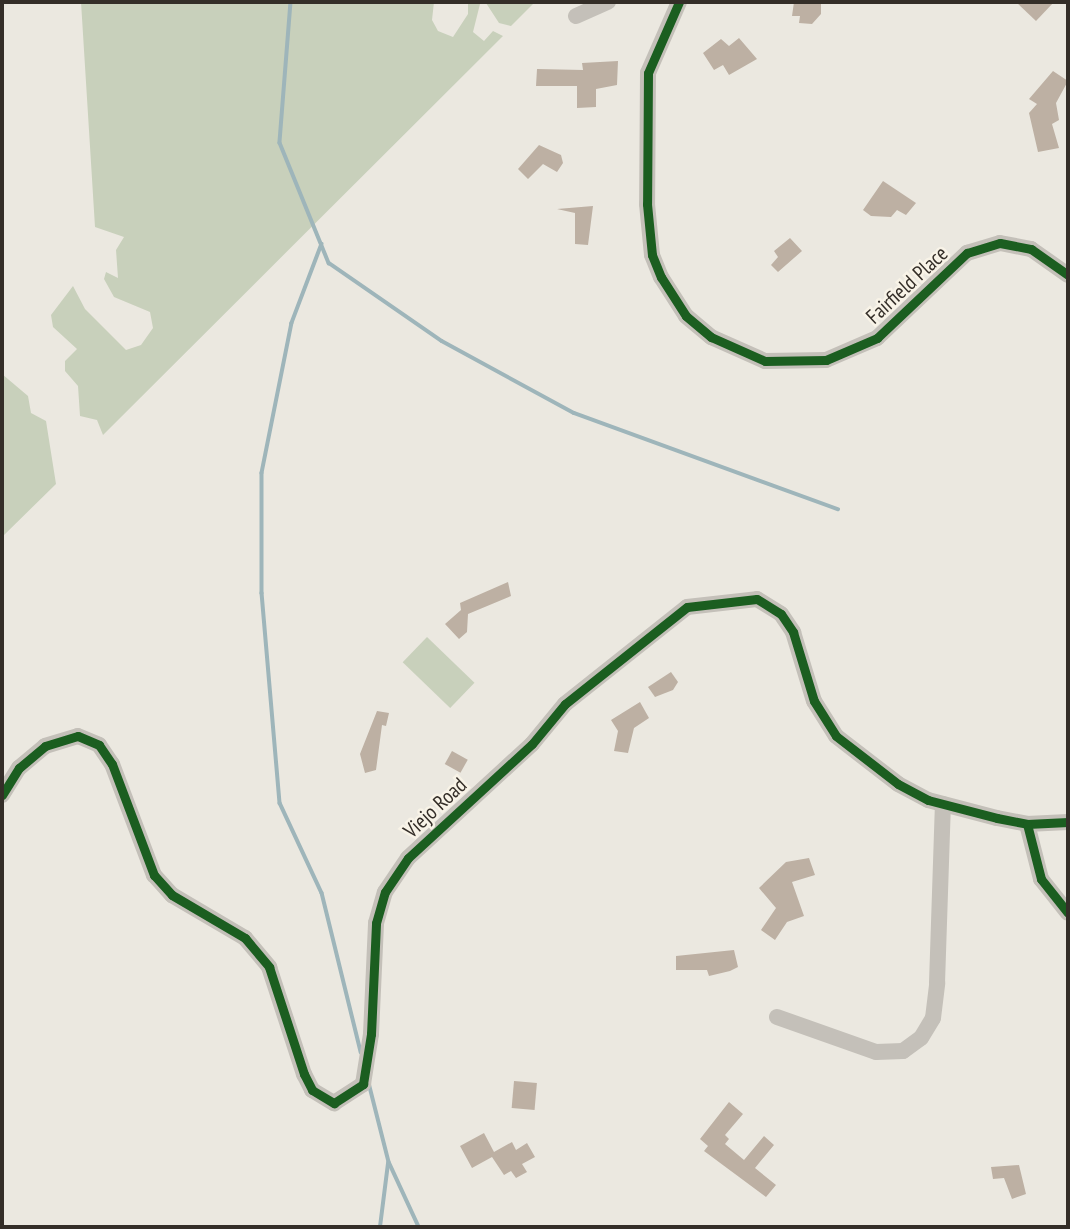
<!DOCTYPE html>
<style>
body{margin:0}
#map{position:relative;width:1070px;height:1229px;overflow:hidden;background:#ebe8e0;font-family:"PT Sans Narrow",sans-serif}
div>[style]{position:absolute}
.green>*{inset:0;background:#c8d0bb;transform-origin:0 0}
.stream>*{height:3.5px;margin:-1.75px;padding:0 1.75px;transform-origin:1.75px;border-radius:1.75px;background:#9eb5ba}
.building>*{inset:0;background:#bdb0a3;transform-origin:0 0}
.minor>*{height:16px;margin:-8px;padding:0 8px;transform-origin:8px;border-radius:8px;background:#c4c0b9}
.cycleway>*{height:9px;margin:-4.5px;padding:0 4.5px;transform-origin:4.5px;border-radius:4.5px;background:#1b5e20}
span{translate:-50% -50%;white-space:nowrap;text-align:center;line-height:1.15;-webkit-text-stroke:5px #f8f3e7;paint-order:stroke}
.street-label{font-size:21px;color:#342e28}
.frame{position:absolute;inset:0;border:4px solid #342e28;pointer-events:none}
</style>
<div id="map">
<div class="green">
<div style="clip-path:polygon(81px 2px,434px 2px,432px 20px,438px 31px,453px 37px,468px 14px,468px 2px,535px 2px,511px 26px,499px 23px,486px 3px,480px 4px,473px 32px,484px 41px,493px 31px,503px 36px,103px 435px,97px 420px,80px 416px,78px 386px,65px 371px,65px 361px,77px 349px,53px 327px,51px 315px,73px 286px,85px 309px,126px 350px,141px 345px,153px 328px,150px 312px,114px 297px,104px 279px,106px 272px,118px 278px,116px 250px,124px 237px,95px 227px)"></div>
<div style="clip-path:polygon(2px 374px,28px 396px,31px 413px,46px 421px,56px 484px,2px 537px)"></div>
<div style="left:427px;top:637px;width:66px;height:35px;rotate:44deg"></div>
</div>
<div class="stream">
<div style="left:291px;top:2px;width:141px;rotate:94.5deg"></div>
<div style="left:280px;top:143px;width:130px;rotate:67.8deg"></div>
<div style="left:329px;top:263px;width:137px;rotate:34.6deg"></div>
<div style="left:442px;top:341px;width:150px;rotate:28.6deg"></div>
<div style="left:574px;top:413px;width:281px;rotate:20deg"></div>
<div style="left:322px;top:244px;width:85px;rotate:110.8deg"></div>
<div style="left:292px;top:323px;width:153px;rotate:101.3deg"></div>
<div style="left:262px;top:473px;width:120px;rotate:90deg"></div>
<div style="left:262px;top:593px;width:211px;rotate:85.1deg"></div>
<div style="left:280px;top:803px;width:99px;rotate:65deg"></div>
<div style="left:322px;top:893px;width:164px;rotate:76.2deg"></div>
<div style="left:369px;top:1083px;width:81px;rotate:75.8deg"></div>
<div style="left:389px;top:1162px;width:72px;rotate:65.2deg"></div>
<div style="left:380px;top:1227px;width:64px;rotate:-82.8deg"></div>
</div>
<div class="building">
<div style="clip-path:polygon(794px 2px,821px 2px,821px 14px,812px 24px,799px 23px,800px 16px,792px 16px)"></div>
<div style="clip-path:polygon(1016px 2px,1054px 2px,1036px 21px)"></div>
<div style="clip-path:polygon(739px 38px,757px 59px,729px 75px,723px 65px,714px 70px,703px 53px,721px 39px,729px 46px)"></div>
<div style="clip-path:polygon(618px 61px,617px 85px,596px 89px,596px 107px,577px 108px,577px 86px,536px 86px,537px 69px,583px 70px,582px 63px)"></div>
<div style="clip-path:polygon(1053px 71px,1068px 81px,1056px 103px,1059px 120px,1052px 124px,1059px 148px,1038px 152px,1029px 113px,1037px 104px,1029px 99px)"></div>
<div style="clip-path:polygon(539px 145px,561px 155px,563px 163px,557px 172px,543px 164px,528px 179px,518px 169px)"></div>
<div style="clip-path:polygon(883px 181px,916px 203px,906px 215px,897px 210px,891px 217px,871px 216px,863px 210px)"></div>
<div style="clip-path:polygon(593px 206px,588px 245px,575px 244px,575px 213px,557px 209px)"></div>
<div style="clip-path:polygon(790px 238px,802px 251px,778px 272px,771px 265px,778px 257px,774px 251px)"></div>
<div style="clip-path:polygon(508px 582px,511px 596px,468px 614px,467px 632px,459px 639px,445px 624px,461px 610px,460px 603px)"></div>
<div style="clip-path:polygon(671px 672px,678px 682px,673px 690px,655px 697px,648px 687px)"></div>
<div style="clip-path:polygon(640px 702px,649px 718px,634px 728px,628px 753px,614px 751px,618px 731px,611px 720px)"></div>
<div style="clip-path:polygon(377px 711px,389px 713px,386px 726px,382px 725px,376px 770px,365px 773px,360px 754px)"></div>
<div style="left:452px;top:751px;width:18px;height:15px;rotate:29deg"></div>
<div style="clip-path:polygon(809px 858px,815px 875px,792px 882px,804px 916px,787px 922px,775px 940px,761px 930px,776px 908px,759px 888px,786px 862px)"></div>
<div style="clip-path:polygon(734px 950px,738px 967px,730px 971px,709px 976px,707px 970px,676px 970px,676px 956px)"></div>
<div style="left:514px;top:1081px;width:23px;height:27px;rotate:5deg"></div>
<div style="clip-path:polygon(729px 1102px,743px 1114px,725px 1135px,729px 1139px,725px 1144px,744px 1160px,764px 1136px,774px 1145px,755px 1168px,776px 1185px,766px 1197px,704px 1151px,708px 1146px,700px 1139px)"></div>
<div style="clip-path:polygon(484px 1133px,494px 1152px,512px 1142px,516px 1150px,527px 1143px,535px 1157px,522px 1164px,527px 1172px,516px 1178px,511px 1171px,504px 1175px,492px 1157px,472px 1168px,460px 1146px)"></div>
<div style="clip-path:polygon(1019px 1165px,1026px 1194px,1012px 1199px,1004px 1178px,993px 1179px,991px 1167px)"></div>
</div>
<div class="minor">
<div style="left:679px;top:2px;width:77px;rotate:113.6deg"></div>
<div style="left:648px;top:73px;width:131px;rotate:90.4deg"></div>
<div style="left:647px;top:204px;width:51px;rotate:84.4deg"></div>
<div style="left:652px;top:255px;width:24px;rotate:68deg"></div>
<div style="left:661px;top:277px;width:46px;rotate:57.3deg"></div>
<div style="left:686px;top:316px;width:33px;rotate:40deg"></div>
<div style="left:711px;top:337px;width:59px;rotate:24deg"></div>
<div style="left:765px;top:361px;width:61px;rotate:-0.9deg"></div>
<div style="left:826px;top:360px;width:56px;rotate:-23.3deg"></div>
<div style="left:877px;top:338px;width:124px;rotate:-43.4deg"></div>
<div style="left:967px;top:253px;width:34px;rotate:-17deg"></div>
<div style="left:1000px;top:243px;width:32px;rotate:11deg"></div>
<div style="left:1031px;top:249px;width:45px;rotate:35.1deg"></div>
<div style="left:576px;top:16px;width:35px;rotate:-24deg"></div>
<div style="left:2px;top:795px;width:32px;rotate:-58deg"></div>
<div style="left:19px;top:768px;width:34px;rotate:-40deg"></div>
<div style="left:45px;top:746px;width:34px;rotate:-17deg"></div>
<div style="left:78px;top:736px;width:23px;rotate:23deg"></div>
<div style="left:99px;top:745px;width:23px;rotate:56deg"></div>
<div style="left:112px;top:764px;width:119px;rotate:69.3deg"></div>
<div style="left:154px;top:875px;width:27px;rotate:48deg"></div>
<div style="left:172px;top:895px;width:85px;rotate:30.5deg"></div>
<div style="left:245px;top:938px;width:38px;rotate:50deg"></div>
<div style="left:269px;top:967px;width:113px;rotate:71.9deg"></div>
<div style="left:304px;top:1074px;width:18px;rotate:63deg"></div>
<div style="left:312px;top:1090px;width:26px;rotate:31deg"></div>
<div style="left:334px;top:1103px;width:35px;rotate:-33deg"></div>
<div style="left:363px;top:1084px;width:51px;rotate:-80.9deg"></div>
<div style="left:371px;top:1034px;width:111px;rotate:-87.4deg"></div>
<div style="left:376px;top:923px;width:32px;rotate:-74deg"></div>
<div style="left:385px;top:892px;width:41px;rotate:-55.9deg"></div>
<div style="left:408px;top:858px;width:168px;rotate:-42.6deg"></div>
<div style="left:532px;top:744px;width:52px;rotate:-50.5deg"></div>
<div style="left:565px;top:704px;width:156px;rotate:-38.5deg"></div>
<div style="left:687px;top:607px;width:70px;rotate:-6.5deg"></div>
<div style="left:757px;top:599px;width:28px;rotate:32deg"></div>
<div style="left:781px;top:614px;width:22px;rotate:56deg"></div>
<div style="left:793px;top:632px;width:72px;rotate:73.1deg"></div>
<div style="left:814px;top:701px;width:41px;rotate:57.8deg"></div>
<div style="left:836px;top:736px;width:78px;rotate:37.7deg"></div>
<div style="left:898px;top:784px;width:34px;rotate:28deg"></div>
<div style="left:928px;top:800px;width:71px;rotate:14.6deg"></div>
<div style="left:997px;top:818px;width:31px;rotate:11deg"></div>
<div style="left:1027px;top:824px;width:41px;rotate:-2.8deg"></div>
<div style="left:1027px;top:824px;width:57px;rotate:75.7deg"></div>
<div style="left:1041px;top:879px;width:43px;rotate:51.5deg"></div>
<div style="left:777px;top:1017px;width:105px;rotate:19.5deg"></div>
<div style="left:876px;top:1052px;width:27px;rotate:-2deg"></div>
<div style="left:903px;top:1051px;width:22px;rotate:-36deg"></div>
<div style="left:921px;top:1038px;width:23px;rotate:-59deg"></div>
<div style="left:933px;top:1018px;width:35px;rotate:-83deg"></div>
<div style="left:937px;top:983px;width:179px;rotate:-88.1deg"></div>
</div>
<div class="cycleway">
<div style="left:679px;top:2px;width:77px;rotate:113.6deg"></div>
<div style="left:648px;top:73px;width:131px;rotate:90.4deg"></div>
<div style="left:647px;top:204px;width:51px;rotate:84.4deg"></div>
<div style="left:652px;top:255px;width:24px;rotate:68deg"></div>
<div style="left:661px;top:277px;width:46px;rotate:57.3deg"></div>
<div style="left:686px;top:316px;width:33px;rotate:40deg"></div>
<div style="left:711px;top:337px;width:59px;rotate:24deg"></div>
<div style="left:765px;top:361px;width:61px;rotate:-0.9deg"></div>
<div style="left:826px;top:360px;width:56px;rotate:-23.3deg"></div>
<div style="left:877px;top:338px;width:124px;rotate:-43.4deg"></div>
<div style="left:967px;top:253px;width:34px;rotate:-17deg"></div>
<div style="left:1000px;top:243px;width:32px;rotate:11deg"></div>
<div style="left:1031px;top:249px;width:45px;rotate:35.1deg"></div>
<div style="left:2px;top:795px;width:32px;rotate:-58deg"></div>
<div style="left:19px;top:768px;width:34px;rotate:-40deg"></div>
<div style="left:45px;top:746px;width:34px;rotate:-17deg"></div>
<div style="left:78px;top:736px;width:23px;rotate:23deg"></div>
<div style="left:99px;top:745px;width:23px;rotate:56deg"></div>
<div style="left:112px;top:764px;width:119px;rotate:69.3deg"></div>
<div style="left:154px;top:875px;width:27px;rotate:48deg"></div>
<div style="left:172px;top:895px;width:85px;rotate:30.5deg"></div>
<div style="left:245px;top:938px;width:38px;rotate:50deg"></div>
<div style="left:269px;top:967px;width:113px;rotate:71.9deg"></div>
<div style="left:304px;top:1074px;width:18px;rotate:63deg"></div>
<div style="left:312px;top:1090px;width:26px;rotate:31deg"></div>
<div style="left:334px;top:1103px;width:35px;rotate:-33deg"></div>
<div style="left:363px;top:1084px;width:51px;rotate:-80.9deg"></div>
<div style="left:371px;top:1034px;width:111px;rotate:-87.4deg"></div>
<div style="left:376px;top:923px;width:32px;rotate:-74deg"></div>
<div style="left:385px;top:892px;width:41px;rotate:-55.9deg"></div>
<div style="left:408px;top:858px;width:168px;rotate:-42.6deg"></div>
<div style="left:532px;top:744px;width:52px;rotate:-50.5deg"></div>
<div style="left:565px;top:704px;width:156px;rotate:-38.5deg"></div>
<div style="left:687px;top:607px;width:70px;rotate:-6.5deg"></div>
<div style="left:757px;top:599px;width:28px;rotate:32deg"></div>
<div style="left:781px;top:614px;width:22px;rotate:56deg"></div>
<div style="left:793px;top:632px;width:72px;rotate:73.1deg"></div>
<div style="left:814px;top:701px;width:41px;rotate:57.8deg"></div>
<div style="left:836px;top:736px;width:78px;rotate:37.7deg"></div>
<div style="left:898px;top:784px;width:34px;rotate:28deg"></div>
<div style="left:928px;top:800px;width:71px;rotate:14.6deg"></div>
<div style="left:997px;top:818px;width:31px;rotate:11deg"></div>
<div style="left:1027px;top:824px;width:41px;rotate:-2.8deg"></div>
<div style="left:1027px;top:824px;width:57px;rotate:75.7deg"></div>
<div style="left:1041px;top:879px;width:43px;rotate:51.5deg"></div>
</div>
<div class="street-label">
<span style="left:907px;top:285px;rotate:-43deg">Fairfield Place</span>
<span style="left:435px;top:808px;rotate:-43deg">Viejo Road</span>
</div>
<div class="frame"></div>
</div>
